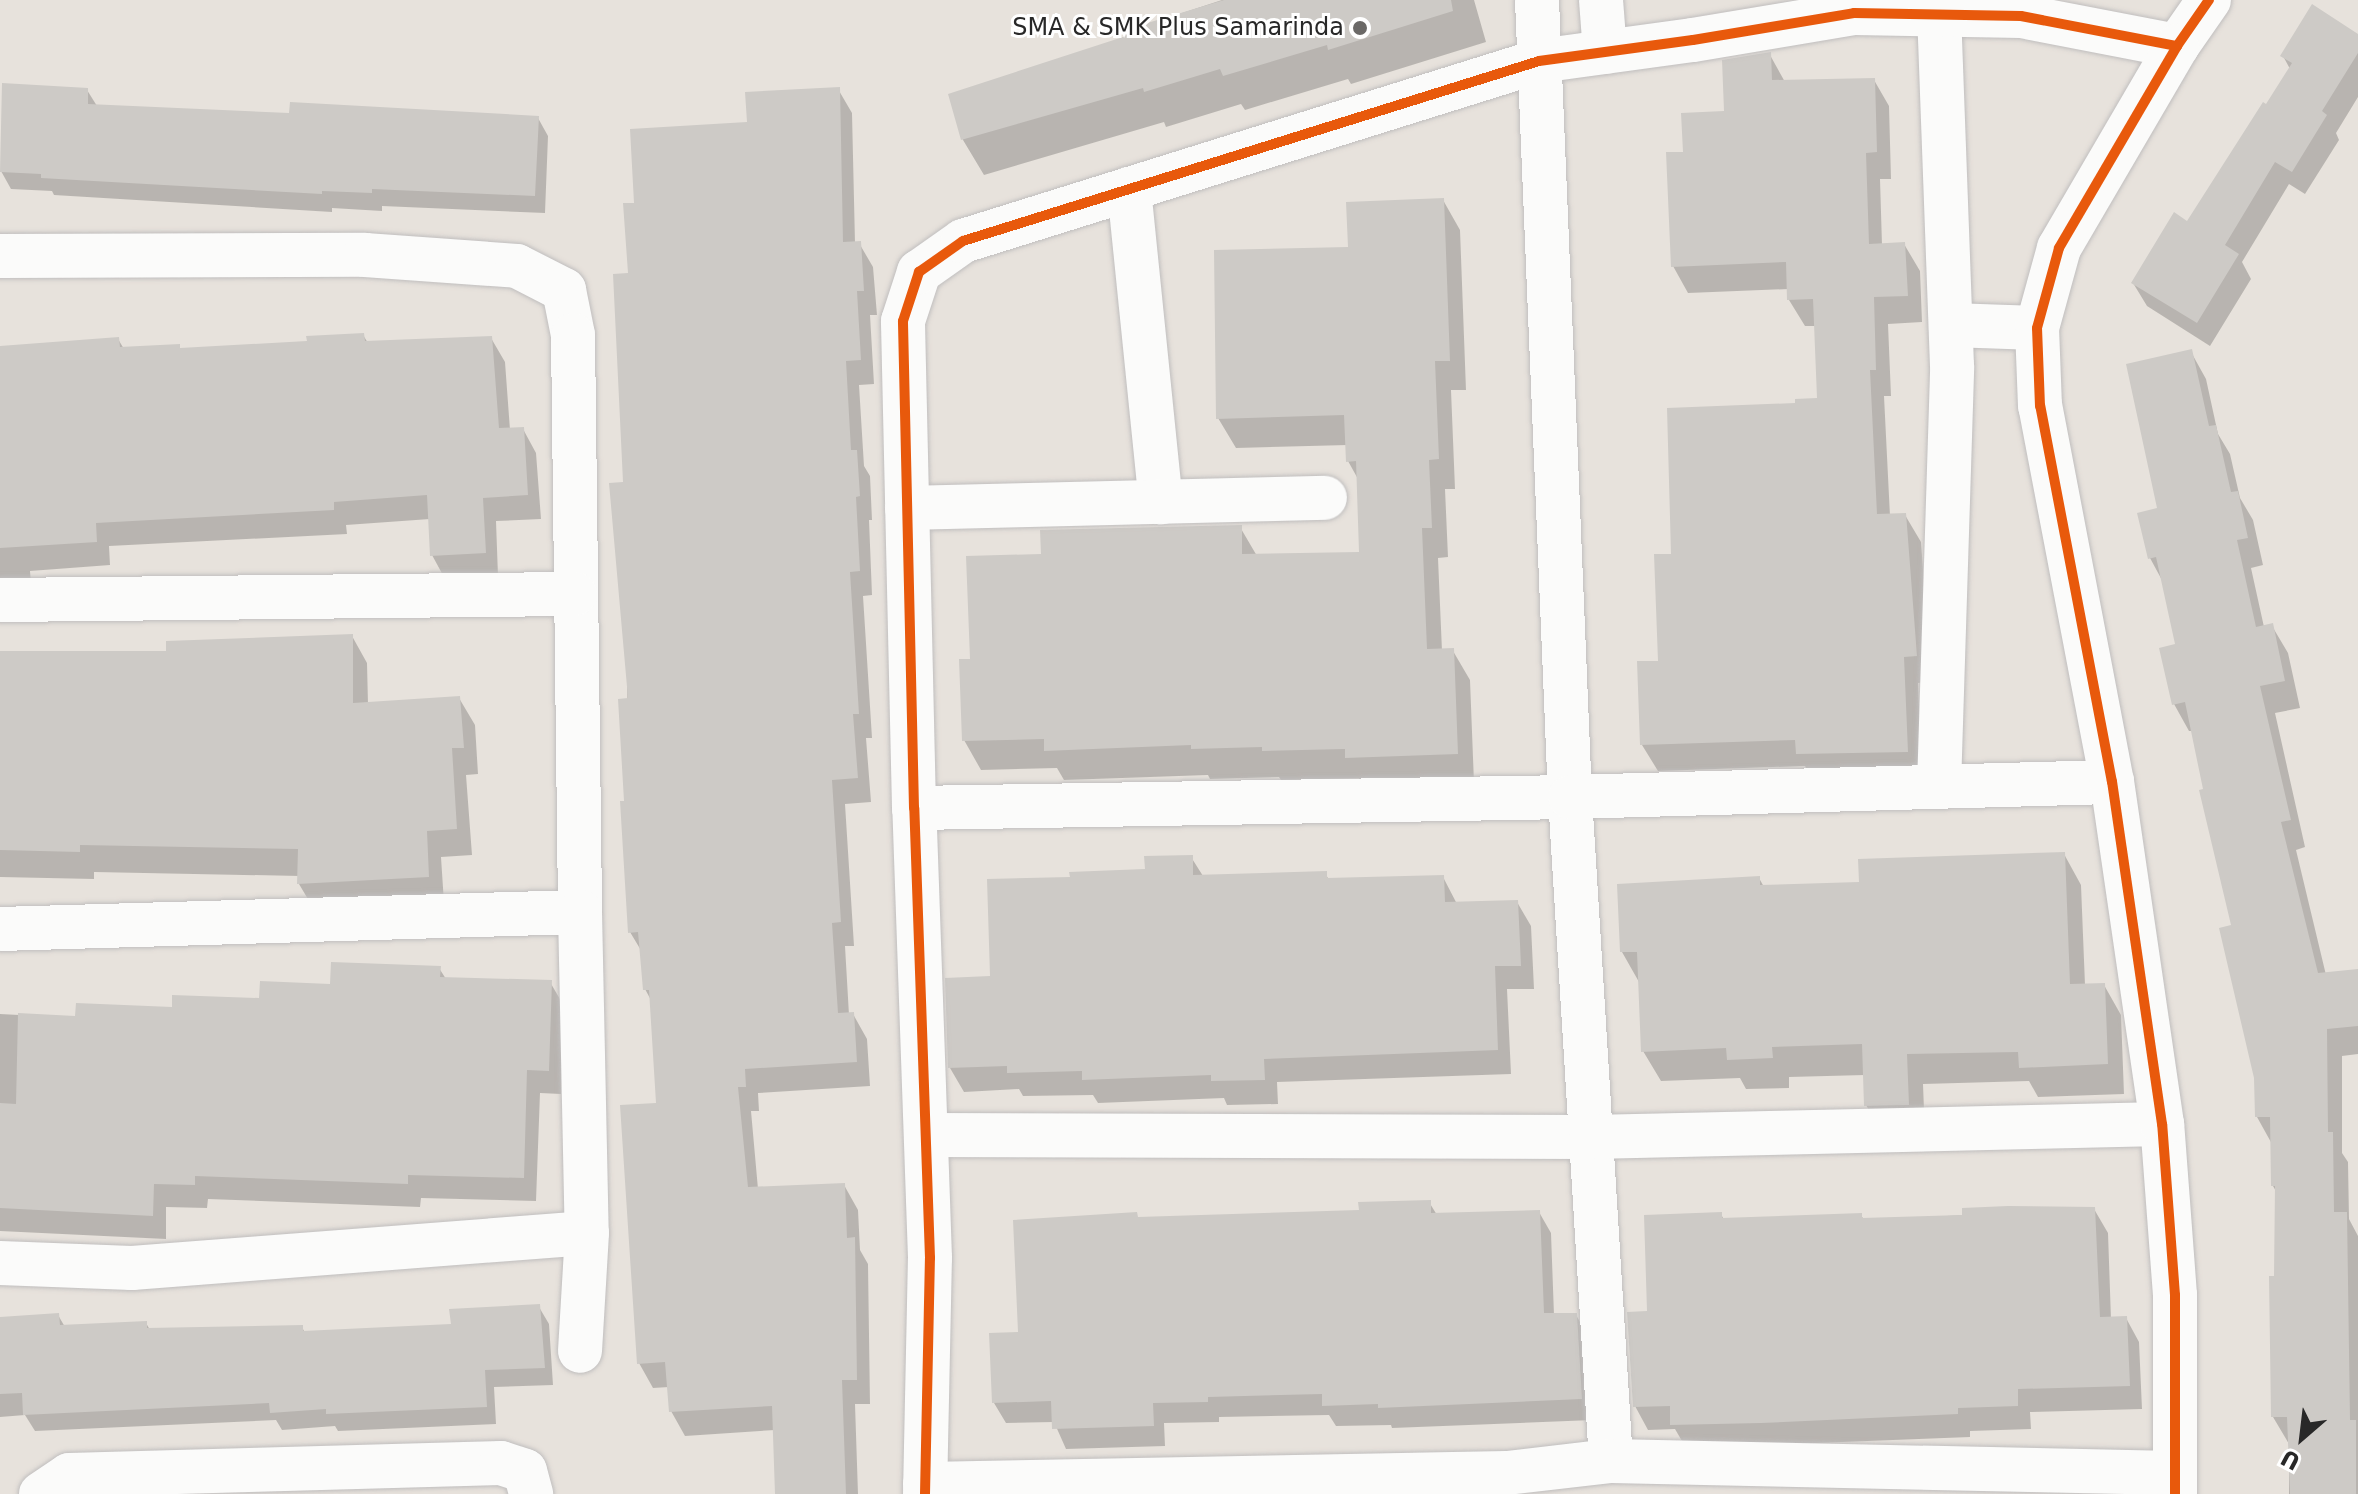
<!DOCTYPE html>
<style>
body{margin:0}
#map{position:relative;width:2358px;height:1494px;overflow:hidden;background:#e7e2dc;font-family:"DejaVu Sans",sans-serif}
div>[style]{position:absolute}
.shadow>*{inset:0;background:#0003}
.building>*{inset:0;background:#cdcac6}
.roads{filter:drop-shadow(0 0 2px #c0bebe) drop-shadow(0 0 2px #c0bebe)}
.minor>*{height:44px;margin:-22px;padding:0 22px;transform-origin:22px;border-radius:22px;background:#fbfbfa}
.cycleway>*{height:10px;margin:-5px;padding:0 5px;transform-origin:5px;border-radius:5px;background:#e8590c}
.dots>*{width:22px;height:22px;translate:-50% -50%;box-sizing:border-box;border:4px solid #fff;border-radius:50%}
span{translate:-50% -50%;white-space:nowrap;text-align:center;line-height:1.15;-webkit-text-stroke:6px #fff;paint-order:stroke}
.poi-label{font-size:24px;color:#282828}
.right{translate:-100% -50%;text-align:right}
.north{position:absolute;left:2262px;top:1398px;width:80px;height:80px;-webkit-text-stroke:6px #fff;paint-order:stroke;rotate:208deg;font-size:22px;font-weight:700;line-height:32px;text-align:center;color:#282828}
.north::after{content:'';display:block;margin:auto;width:28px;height:36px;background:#282828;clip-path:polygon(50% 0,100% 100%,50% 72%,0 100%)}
</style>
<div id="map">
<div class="shadow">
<div style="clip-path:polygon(1222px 0,1474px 0,1486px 42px,1351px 84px,1348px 79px,1245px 110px,1241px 104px,1166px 127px,1164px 122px,984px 175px,963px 140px,950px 95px,1128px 37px,1127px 31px)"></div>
<div style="clip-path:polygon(2358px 36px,2358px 97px,2336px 133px,2339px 140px,2305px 194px,2289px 184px,2242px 262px,2251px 279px,2210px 346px,2147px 306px,2133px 283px,2188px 224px,2267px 107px,2290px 69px,2283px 56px)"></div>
<div style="clip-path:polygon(1770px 55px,1785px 82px,1874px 80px,1889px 106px,1891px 179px,1880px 179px,1882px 245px,1904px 244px,1920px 271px,1922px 322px,1888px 324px,1891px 396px,1884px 396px,1890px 516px,1905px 515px,1921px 542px,1931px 682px,1918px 683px,1922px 778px,1813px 781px,1805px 766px,1658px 771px,1642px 745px,1660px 663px,1673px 556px,1797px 405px,1819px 400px,1816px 326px,1805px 326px,1789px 300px,1789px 289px,1688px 293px,1673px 266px,1685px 153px,1727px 113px)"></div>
<div style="clip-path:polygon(838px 89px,852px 113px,855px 243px,859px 243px,873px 267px,877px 315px,870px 315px,874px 384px,859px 385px,864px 466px,870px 476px,872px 520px,869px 520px,872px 595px,863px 596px,872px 738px,866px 738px,871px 802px,845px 804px,854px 946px,845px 946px,849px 1015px,853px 1014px,867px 1039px,870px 1086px,758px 1093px,759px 1111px,751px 1111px,758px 1189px,844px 1185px,858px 1210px,860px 1250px,868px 1264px,870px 1404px,855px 1404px,858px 1494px,777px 1494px,775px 1430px,685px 1436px,671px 1411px,669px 1387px,653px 1388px,639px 1363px,658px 1105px,652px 1002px,645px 989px,642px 952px,630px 932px,625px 484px,630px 275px,636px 205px,749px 124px)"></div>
<div style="clip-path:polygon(87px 90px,97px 106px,291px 115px,538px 118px,548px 136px,545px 213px,382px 206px,382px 211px,332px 208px,332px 212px,54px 195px,52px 191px,11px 189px,1px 171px)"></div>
<div style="clip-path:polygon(1443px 200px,1460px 230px,1466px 390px,1451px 390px,1455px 489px,1445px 489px,1448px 557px,1438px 558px,1442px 651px,1453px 651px,1470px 680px,1474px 783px,1364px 787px,1359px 778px,1281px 780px,1279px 777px,1210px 779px,1208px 775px,1064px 780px,1057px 768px,981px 770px,964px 740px,972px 661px,1043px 556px,1240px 527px,1257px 556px,1361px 554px,1358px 479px,1348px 461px,1348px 445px,1236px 448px,1218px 418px,1350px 249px)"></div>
<div style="clip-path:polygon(363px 335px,368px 343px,491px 338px,505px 362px,510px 430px,523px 429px,536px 453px,541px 519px,496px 521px,498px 576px,445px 579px,432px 555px,430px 519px,346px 525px,347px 534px,109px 546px,110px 565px,30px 571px,31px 584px,0 585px,0 348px,118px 339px,124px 349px,181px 350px,309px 343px)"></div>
<div style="clip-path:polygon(2191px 352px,2206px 379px,2218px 434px,2230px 454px,2240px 498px,2253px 520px,2263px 565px,2251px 568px,2264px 627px,2272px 626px,2288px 653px,2300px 708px,2275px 713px,2305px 847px,2296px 850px,2326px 975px,2358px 971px,2358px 1054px,2342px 1056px,2342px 1153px,2348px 1162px,2349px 1219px,2358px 1236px,2358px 1494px,2289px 1494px,2289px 1444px,2273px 1417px,2277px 1193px,2273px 1186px,2272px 1144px,2257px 1117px,2256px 1078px,2233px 926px,2193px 731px,2189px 731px,2174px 704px,2178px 646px,2163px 582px,2150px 558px)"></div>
<div style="clip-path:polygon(352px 636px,367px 663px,368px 704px,459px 698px,475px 725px,478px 774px,466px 775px,472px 855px,441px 857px,444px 903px,315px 911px,299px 884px,300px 876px,94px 872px,94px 879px,0 877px,0 653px,168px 653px)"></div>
<div style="clip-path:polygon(2064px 854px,2081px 885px,2085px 985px,2104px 985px,2121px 1015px,2124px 1094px,2038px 1097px,2029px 1081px,1923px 1084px,1925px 1135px,1884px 1136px,1866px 1105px,1865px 1075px,1789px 1077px,1789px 1088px,1746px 1089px,1740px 1078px,1661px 1081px,1643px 1051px,1639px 982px,1622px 952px,1759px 878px,1764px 887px,1862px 884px)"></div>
<div style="clip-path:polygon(1191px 857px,1203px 876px,1325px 873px,1329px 880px,1443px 877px,1457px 904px,1517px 902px,1531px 926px,1534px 989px,1507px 989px,1511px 1074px,1277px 1082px,1278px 1104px,1227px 1105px,1224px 1098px,1098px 1103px,1093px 1095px,1023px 1096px,1019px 1089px,964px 1092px,950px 1068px,992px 978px,1072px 879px,1147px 871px)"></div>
<div style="clip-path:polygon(439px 968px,446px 979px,550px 982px,564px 1006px,561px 1094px,540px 1093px,536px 1201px,421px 1198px,420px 1207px,208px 1199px,207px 1208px,166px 1207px,166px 1239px,0 1231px,0 1014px,77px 1018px,261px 1000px)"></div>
<div style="clip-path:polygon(1429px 1202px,1437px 1215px,1539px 1212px,1551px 1233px,1554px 1315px,1576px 1315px,1588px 1336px,1593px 1420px,1392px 1428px,1391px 1425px,1336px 1426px,1329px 1415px,1219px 1417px,1219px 1422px,1164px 1423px,1165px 1446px,1066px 1449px,1054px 1422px,1006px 1423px,994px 1403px,1020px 1334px,1139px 1219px,1361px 1212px)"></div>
<div style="clip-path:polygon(2094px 1209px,2108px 1233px,2111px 1319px,2126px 1318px,2139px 1342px,2142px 1409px,2030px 1412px,2031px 1429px,1970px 1431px,1970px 1437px,1686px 1448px,1675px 1429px,1648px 1430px,1635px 1406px,1649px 1313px,1721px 1214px,1724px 1220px,1861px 1215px,1864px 1220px)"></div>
<div style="clip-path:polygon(539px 1307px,549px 1324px,553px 1385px,494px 1387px,496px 1424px,338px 1431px,335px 1426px,282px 1430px,276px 1420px,35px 1431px,25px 1415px,0 1417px,0 1319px,58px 1315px,65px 1327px,146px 1323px,150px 1330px,302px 1327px,305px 1333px,453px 1326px)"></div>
</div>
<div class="building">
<div style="clip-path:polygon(1224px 0,1451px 0,1453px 11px,1328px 50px,1327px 45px,1223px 76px,1220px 69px,1144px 92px,1143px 88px,961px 140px,948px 94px,1126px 36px,1124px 30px)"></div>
<div style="clip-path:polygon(2312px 4px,2358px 34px,2358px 53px,2322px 111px,2327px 115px,2292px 172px,2275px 162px,2225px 245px,2239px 254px,2197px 323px,2131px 283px,2174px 212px,2187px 221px,2263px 102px,2266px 104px,2292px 63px,2280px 56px)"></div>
<div style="clip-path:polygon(1771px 52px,1772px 80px,1875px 78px,1877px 152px,1866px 153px,1869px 244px,1905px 242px,1908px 296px,1874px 297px,1876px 370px,1870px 370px,1877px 514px,1906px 513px,1917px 656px,1904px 657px,1908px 752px,1796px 754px,1795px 740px,1640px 745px,1637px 661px,1658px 661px,1654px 554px,1671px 554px,1667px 408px,1795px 403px,1795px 399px,1817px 398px,1813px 299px,1787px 300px,1786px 262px,1671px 267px,1666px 152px,1683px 152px,1681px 113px,1724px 111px,1722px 60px)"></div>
<div style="clip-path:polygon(2px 83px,88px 88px,88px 104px,289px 113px,290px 102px,539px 116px,535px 196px,372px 189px,372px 193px,322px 191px,322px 194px,41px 178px,41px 174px,0 172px)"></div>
<div style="clip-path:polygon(840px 87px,843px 242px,861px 241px,864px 291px,857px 291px,861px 360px,846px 361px,851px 450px,857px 450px,860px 496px,856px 497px,860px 571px,850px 572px,859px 714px,853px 714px,858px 778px,832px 780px,841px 922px,832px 923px,838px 1013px,854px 1012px,857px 1062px,745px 1069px,746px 1087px,738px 1087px,748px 1187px,845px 1183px,847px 1238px,855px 1237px,857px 1380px,842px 1380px,846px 1494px,775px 1494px,772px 1406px,669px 1412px,665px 1362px,637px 1364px,620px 1105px,656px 1103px,649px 990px,643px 990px,638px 932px,628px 933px,620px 801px,624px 801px,618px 699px,628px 698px,609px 483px,623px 482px,613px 274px,628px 273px,623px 203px,634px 203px,630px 129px,747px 122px,745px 92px)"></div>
<div style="clip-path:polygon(1444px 198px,1450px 361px,1435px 361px,1439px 459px,1429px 460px,1432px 528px,1422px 528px,1427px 649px,1454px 648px,1458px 754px,1345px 758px,1345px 749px,1262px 751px,1262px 747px,1191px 749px,1191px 745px,1044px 751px,1044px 739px,962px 741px,959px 659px,970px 659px,966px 556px,1041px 554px,1040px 530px,1242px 525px,1242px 554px,1359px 552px,1356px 461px,1346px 462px,1344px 415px,1216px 419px,1214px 250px,1348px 247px,1346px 202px)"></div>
<div style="clip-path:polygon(364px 333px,365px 341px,492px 336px,499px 428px,524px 427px,528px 495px,483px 498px,486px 553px,430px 556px,427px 495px,334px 502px,334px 510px,96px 523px,97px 542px,0 548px,0 346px,119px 337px,120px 347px,180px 344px,180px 348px,307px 341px,306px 336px)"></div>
<div style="clip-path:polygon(2192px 349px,2209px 426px,2216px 425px,2231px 492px,2238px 491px,2248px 538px,2237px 540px,2256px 627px,2273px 623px,2285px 681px,2260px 686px,2291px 820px,2281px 822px,2318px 973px,2358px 969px,2358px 1026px,2327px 1029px,2328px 1132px,2333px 1132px,2334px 1212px,2347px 1212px,2350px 1420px,2356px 1420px,2356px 1494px,2290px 1494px,2287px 1417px,2271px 1417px,2269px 1276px,2274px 1276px,2275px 1186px,2271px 1186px,2270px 1117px,2255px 1117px,2254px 1078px,2219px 928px,2231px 925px,2199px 790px,2203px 789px,2185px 702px,2172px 705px,2159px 648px,2175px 644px,2156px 557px,2148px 559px,2137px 513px,2157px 508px,2126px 364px)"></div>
<div style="clip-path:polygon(353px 634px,353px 703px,460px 696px,464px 748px,452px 748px,457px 829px,427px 831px,429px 877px,297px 884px,298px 849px,80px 845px,80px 852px,0 850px,0 651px,166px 651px,166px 641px)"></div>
<div style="clip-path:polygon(2065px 852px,2070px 984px,2105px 983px,2108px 1064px,2019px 1068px,2018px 1052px,1907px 1054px,1909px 1105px,1864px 1106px,1862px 1044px,1772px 1047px,1773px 1058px,1727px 1060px,1726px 1048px,1641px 1052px,1637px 952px,1620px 952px,1617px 884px,1760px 876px,1760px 885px,1859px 882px,1858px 859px)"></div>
<div style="clip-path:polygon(1193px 855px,1193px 875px,1327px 871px,1327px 878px,1444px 875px,1445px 902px,1518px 900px,1521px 966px,1495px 966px,1498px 1050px,1264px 1059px,1265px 1080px,1211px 1081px,1211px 1075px,1082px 1080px,1082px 1071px,1007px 1073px,1007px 1066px,948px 1068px,945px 978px,990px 976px,987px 879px,1070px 877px,1069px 872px,1145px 869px,1144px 856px)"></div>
<div style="clip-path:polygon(331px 962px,441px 966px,440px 977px,552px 980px,549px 1071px,527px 1070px,524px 1178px,408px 1175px,408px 1184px,195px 1176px,195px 1185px,154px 1184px,153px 1216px,0 1208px,0 1103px,16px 1104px,18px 1013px,75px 1016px,76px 1003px,172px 1007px,172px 995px,259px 998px,260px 981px,330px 984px)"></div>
<div style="clip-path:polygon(1431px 1200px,1431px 1213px,1540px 1210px,1544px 1313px,1577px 1313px,1582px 1399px,1378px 1408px,1378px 1404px,1322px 1406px,1322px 1394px,1208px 1397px,1208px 1402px,1153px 1403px,1154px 1426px,1052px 1429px,1051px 1401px,992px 1403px,989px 1333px,1018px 1332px,1013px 1220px,1137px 1212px,1138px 1217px,1359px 1210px,1358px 1202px)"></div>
<div style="clip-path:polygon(2008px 1206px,2095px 1207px,2100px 1317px,2127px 1316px,2130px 1386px,2018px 1389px,2018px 1406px,1958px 1408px,1958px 1414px,1761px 1423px,1670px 1425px,1670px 1406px,1633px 1407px,1627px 1312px,1647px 1311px,1644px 1215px,1722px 1212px,1722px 1218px,1862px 1213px,1862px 1218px,1962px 1215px,1962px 1208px)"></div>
<div style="clip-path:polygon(540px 1304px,545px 1368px,485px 1370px,487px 1407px,326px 1414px,326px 1409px,270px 1413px,269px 1403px,23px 1415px,22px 1393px,0 1394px,0 1317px,59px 1313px,60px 1325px,147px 1321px,147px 1328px,303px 1325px,303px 1331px,451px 1324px,449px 1309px)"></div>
</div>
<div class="roads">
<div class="minor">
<div style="left:1537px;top:0;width:798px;rotate:87.63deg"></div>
<div style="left:1570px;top:797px;width:665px;rotate:86.47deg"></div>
<div style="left:1601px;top:0;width:52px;rotate:85.6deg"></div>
<div style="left:1129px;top:189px;width:315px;rotate:84.2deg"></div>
<div style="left:0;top:256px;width:365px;rotate:-0.2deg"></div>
<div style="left:365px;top:255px;width:152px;rotate:4.1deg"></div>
<div style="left:517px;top:266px;width:53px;rotate:27.1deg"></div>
<div style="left:564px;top:290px;width:46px;rotate:78.7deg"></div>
<div style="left:573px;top:335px;width:577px;rotate:89.3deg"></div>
<div style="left:1951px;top:325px;width:86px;rotate:2deg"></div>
<div style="left:907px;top:508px;width:418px;rotate:-1.4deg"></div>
<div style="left:0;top:600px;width:575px;rotate:-0.6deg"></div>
<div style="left:1939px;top:787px;width:421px;rotate:-88.2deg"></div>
<div style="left:1952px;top:366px;width:352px;rotate:-92.1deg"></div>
<div style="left:914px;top:808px;width:656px;rotate:-0.96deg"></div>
<div style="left:1570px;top:797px;width:542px;rotate:-1.59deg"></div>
<div style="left:0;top:929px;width:580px;rotate:-1.68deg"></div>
<div style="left:580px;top:912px;width:321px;rotate:88.8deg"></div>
<div style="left:587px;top:1233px;width:118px;rotate:93.4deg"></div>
<div style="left:926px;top:1135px;width:665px;rotate:0.17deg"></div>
<div style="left:1591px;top:1137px;width:571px;rotate:-1.3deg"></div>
<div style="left:0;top:1263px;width:132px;rotate:2.2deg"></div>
<div style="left:132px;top:1268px;width:456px;rotate:-4.4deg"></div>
<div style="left:925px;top:1484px;width:582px;rotate:-1.08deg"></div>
<div style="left:1507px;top:1473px;width:105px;rotate:-6.6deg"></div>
<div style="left:1611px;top:1461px;width:563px;rotate:1.22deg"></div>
<div style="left:41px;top:1494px;width:34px;rotate:-34deg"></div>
<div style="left:69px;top:1475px;width:432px;rotate:-1.6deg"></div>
<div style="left:501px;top:1463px;width:25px;rotate:18deg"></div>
<div style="left:525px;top:1471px;width:24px;rotate:75deg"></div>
<div style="left:925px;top:1494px;width:236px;rotate:-88.8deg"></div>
<div style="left:930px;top:1258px;width:450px;rotate:-92deg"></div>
<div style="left:914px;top:808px;width:487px;rotate:-91.3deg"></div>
<div style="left:903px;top:321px;width:52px;rotate:-71.9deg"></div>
<div style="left:919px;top:272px;width:54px;rotate:-35.2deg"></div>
<div style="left:963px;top:241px;width:603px;rotate:-17.35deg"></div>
<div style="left:1539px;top:61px;width:155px;rotate:-7.8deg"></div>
<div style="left:1693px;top:40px;width:163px;rotate:-9.5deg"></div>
<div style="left:1854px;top:13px;width:167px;rotate:1deg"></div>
<div style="left:2021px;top:16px;width:159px;rotate:10.9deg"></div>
<div style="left:2177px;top:46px;width:56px;rotate:-55.2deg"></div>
<div style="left:2175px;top:1494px;width:199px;rotate:-90deg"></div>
<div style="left:2175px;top:1295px;width:171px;rotate:-94.3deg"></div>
<div style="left:2162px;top:1124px;width:346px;rotate:-98.3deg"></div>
<div style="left:2112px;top:782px;width:383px;rotate:-100.8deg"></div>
<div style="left:2040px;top:406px;width:78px;rotate:-92.2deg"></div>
<div style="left:2037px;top:328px;width:83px;rotate:-74.6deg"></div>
<div style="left:2059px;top:248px;width:234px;rotate:-59.7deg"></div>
</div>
</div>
<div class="cycleway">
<div style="left:925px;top:1494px;width:236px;rotate:-88.8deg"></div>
<div style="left:930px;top:1258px;width:450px;rotate:-92deg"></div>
<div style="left:914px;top:808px;width:487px;rotate:-91.3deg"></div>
<div style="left:903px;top:321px;width:52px;rotate:-71.9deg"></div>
<div style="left:919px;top:272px;width:54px;rotate:-35.2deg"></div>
<div style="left:963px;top:241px;width:603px;rotate:-17.35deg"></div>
<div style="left:1539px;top:61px;width:155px;rotate:-7.8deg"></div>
<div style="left:1693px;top:40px;width:163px;rotate:-9.5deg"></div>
<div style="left:1854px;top:13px;width:167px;rotate:1deg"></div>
<div style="left:2021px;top:16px;width:159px;rotate:10.9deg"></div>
<div style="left:2177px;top:46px;width:56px;rotate:-55.2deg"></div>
<div style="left:2175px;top:1494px;width:199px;rotate:-90deg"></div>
<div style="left:2175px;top:1295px;width:171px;rotate:-94.3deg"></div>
<div style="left:2162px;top:1124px;width:346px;rotate:-98.3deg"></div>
<div style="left:2112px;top:782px;width:383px;rotate:-100.8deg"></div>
<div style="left:2040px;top:406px;width:78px;rotate:-92.2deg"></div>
<div style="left:2037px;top:328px;width:83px;rotate:-74.6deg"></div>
<div style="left:2059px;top:248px;width:234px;rotate:-59.7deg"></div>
</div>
<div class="dots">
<div style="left:1360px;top:28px;background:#6b6967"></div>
</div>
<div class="poi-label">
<span class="right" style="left:1344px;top:28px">SMA &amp; SMK Plus Samarinda</span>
</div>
<div class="north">U</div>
</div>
